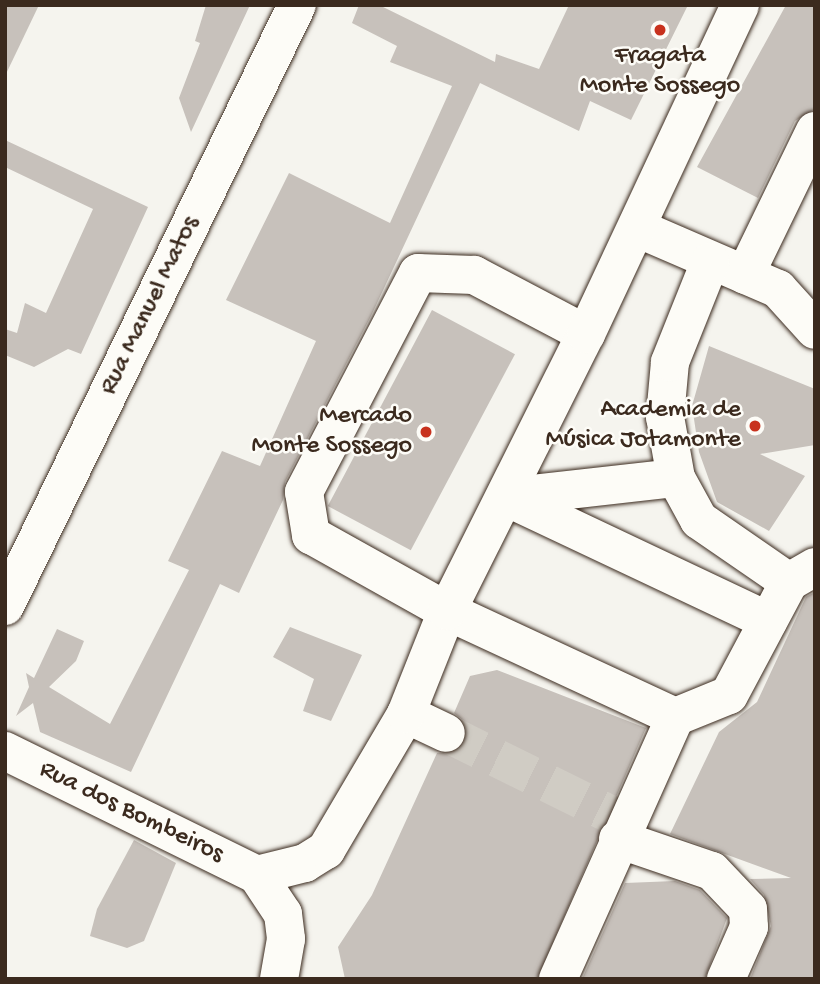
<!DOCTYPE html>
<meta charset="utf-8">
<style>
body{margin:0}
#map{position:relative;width:820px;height:984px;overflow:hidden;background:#f5f4ee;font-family:"Gochi Hand",sans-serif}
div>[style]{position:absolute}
.building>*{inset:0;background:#c7c1bb;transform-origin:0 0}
.minor-tunnel>*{height:38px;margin-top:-19px;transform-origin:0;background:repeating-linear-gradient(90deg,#d0ccc4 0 38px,transparent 0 57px)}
.roads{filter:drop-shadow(0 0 2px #3b2a1e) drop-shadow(0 0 2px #3b2a1e)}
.minor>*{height:38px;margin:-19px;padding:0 19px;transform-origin:19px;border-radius:19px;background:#fdfcf7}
.major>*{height:38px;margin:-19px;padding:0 19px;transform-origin:19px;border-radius:19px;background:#fdfcf7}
.dots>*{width:19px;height:19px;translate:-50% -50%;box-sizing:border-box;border:4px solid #fdfcf7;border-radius:50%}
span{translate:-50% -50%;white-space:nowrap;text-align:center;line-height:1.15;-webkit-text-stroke:5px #fdfcf7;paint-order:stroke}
.poi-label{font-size:26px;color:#3b2a1e}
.right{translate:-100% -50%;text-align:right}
.street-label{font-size:26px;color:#3b2a1e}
.frame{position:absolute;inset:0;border:7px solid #3b2a1e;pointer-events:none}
</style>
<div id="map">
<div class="building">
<div style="clip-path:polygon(5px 5px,39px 5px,5px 76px)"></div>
<div style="clip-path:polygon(206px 5px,250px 5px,191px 132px,179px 98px,200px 43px,195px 41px)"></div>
<div style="clip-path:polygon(359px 5px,379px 5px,495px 62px,496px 54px,539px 69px,569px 5px,688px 5px,631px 120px,590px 101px,579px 131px,480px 83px,371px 316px,285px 482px,283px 500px,239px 593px,220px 584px,131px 772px,40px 732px,33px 703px,16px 716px,29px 687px,26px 673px,34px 678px,57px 629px,84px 641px,76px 661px,49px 687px,110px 724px,189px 570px,168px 561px,222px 451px,260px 466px,316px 341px,226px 300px,289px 173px,390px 223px,452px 86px,390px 62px,397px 46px,352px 23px)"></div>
<div style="clip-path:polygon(786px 5px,815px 5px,815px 109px,795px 121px,758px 198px,697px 167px)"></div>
<div style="clip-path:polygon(5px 140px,148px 207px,81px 354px,68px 349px,34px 367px,5px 355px,5px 329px,17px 333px,25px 303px,46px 313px,93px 209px,5px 167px)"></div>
<div style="left:432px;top:310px;width:94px;height:222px;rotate:28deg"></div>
<div style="clip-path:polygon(709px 346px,815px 389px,815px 445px,760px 454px,805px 476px,769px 531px,717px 502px,699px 452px,692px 406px)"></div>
<div style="clip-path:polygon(815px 592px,815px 979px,750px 979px,771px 926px,764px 895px,750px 879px,791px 878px,670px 834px,719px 732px,757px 702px,806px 597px)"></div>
<div style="clip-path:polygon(290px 627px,362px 655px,331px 721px,303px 711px,314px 679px,273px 657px)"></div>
<div style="clip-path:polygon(497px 670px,646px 728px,537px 979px,345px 979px,338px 947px,372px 895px,437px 753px,458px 751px,466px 742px,464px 721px,454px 713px,470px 676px)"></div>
<div style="clip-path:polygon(134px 840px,176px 863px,144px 941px,127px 948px,90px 936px,97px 909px)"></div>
<div style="clip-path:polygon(675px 881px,700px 890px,727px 918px,705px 979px,582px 979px,625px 883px)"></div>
</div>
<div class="minor-tunnel">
<div style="left:446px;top:733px;width:185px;rotate:26.3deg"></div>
</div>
<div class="roads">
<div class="minor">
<div style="left:637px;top:228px;width:154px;rotate:23.4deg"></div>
<div style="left:778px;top:289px;width:55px;rotate:47.9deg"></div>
<div style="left:745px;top:275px;width:160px;rotate:-64.1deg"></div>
<div style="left:586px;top:334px;width:127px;rotate:-152.2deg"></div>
<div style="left:474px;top:275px;width:56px;rotate:-178deg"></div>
<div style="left:418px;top:273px;width:247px;rotate:117.5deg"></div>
<div style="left:304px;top:492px;width:44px;rotate:80.8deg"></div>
<div style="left:311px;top:535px;width:156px;rotate:29.2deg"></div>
<div style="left:447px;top:611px;width:251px;rotate:24.9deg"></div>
<div style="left:675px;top:717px;width:58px;rotate:-22.2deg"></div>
<div style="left:729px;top:695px;width:128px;rotate:-62deg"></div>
<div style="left:789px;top:582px;width:30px;rotate:-30deg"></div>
<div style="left:676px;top:478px;width:48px;rotate:61.3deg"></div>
<div style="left:699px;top:520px;width:109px;rotate:34.6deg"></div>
<div style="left:506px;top:497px;width:171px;rotate:-6.4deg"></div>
<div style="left:676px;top:478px;width:62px;rotate:-100.2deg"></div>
<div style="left:665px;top:417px;width:55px;rotate:-84.8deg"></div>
<div style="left:670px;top:362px;width:108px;rotate:-68.2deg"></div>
<div style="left:506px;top:497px;width:290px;rotate:25.3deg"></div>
<div style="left:406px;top:714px;width:44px;rotate:25.4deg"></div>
<div style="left:618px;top:839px;width:99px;rotate:18.8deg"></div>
<div style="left:712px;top:871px;width:52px;rotate:46.5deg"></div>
<div style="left:748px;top:909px;width:18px;rotate:87deg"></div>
<div style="left:749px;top:927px;width:57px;rotate:113.9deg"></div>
<div style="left:257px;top:875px;width:49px;rotate:-14deg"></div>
<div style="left:305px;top:863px;width:25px;rotate:-32deg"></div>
<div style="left:326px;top:850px;width:158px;rotate:-59.5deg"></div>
<div style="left:406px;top:714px;width:111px;rotate:-68.3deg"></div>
<div style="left:447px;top:611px;width:310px;rotate:-63.4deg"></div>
<div style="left:586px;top:334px;width:363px;rotate:-64.9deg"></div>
<div style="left:558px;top:979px;width:287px;rotate:-65.9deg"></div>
</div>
<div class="major">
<div style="left:5px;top:606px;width:668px;rotate:-64.09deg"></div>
<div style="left:5px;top:751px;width:281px;rotate:26.2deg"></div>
<div style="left:257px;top:875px;width:47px;rotate:56.3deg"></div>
<div style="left:283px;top:914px;width:25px;rotate:83deg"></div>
<div style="left:286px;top:939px;width:41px;rotate:99.9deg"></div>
</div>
</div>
<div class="dots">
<div style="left:660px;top:30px;background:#c8321e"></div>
<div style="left:755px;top:426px;background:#c8321e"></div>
<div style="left:426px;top:432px;background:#c8321e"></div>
</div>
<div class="poi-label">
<span style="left:660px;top:72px">Fragata<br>Monte Sossego</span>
<span class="right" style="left:741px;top:426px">Academia de<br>Música Jotamonte</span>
<span class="right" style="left:412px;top:432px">Mercado<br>Monte Sossego</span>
</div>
<div class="street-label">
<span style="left:151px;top:306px;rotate:-64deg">Rua Manuel Matos</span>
<span style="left:131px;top:813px;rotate:26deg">Rua dos Bombeiros</span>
</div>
<div class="frame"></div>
</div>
